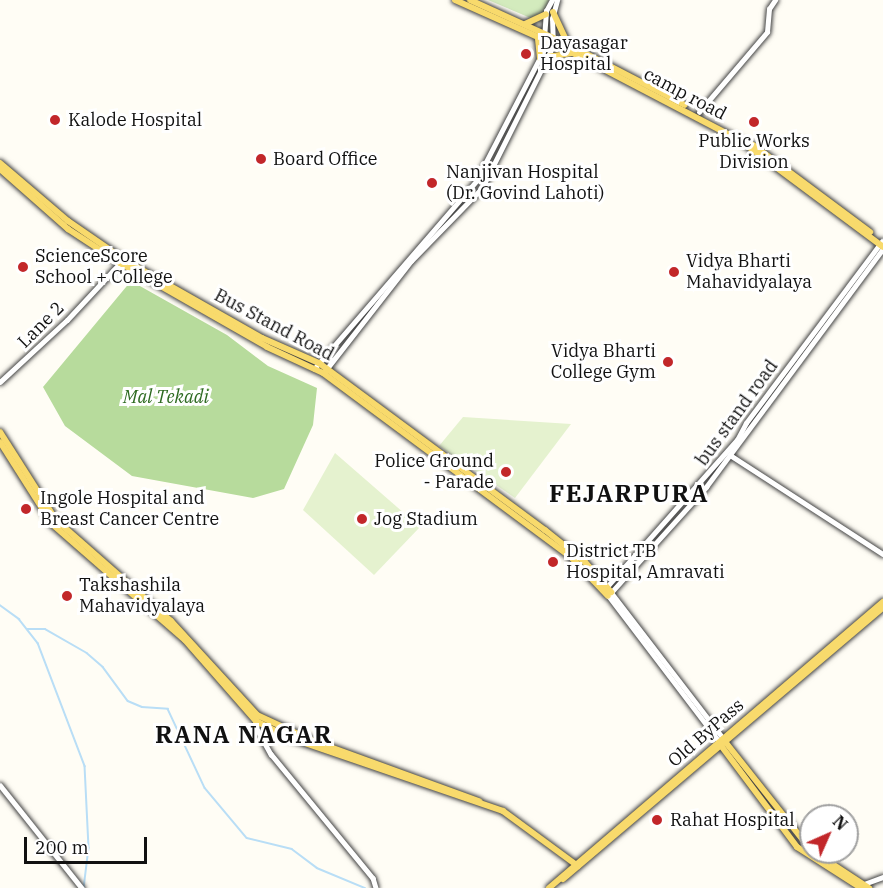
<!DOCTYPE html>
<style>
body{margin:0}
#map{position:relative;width:883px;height:888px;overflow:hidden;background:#fffdf5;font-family:"IBM Plex Serif",serif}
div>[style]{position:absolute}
.green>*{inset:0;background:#d3ebbd}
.forest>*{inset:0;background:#b7db9c}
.pitch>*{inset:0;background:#e5f2cf}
.stream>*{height:1.5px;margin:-0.75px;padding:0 0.75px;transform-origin:0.75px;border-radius:0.75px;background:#b9def6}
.roads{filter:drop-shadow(0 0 2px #444) drop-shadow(0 0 2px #444)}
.minor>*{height:4.5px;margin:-2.25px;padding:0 2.25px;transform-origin:2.25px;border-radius:2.25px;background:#fff}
.major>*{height:6px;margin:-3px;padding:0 3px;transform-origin:3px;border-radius:3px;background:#f8da6c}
.dots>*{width:16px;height:16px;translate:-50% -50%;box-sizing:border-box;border:3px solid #fff;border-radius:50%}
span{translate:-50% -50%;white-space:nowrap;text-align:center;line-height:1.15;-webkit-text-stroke:6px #fff;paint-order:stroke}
.poi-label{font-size:18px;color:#111}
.left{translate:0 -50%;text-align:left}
.right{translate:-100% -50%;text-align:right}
.street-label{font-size:18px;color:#111}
.park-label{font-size:18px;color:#2d6a20;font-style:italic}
.district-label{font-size:24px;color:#111;font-weight:700;letter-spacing:1.5px}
.north{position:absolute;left:799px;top:804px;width:60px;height:60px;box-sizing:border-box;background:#fff;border:2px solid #a0a0a0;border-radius:50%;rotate:45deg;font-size:16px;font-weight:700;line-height:24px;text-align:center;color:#111}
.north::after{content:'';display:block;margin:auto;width:21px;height:27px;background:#c2272a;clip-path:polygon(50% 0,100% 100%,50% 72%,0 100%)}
.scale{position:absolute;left:24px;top:837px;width:123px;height:27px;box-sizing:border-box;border:3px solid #111;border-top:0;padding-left:8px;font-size:18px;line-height:21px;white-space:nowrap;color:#111;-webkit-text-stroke:4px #fff;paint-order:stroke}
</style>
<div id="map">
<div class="green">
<div style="clip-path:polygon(488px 0,549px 0,540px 22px)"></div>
</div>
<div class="forest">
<div style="clip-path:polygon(131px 281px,227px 335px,268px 366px,317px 388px,313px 425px,284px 489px,253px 498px,132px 476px,65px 426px,43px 387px)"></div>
</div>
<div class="pitch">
<div style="clip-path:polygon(463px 417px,571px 424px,515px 498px,439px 446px)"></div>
<div style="clip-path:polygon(335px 453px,420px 527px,374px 575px,303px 510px)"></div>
</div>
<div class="stream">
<div style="left:0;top:605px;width:24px;rotate:36deg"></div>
<div style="left:19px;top:619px;width:31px;rotate:52deg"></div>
<div style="left:38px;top:643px;width:132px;rotate:69.1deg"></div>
<div style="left:85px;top:766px;width:82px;rotate:87.2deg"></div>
<div style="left:89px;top:848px;width:39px;rotate:97deg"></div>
<div style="left:27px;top:629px;width:18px"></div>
<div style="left:45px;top:629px;width:48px;rotate:29.7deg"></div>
<div style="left:87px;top:653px;width:21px;rotate:41deg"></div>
<div style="left:103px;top:667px;width:42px;rotate:53.7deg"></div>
<div style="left:128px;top:701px;width:15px;rotate:23deg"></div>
<div style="left:142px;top:707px;width:26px;rotate:4deg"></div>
<div style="left:168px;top:709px;width:87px;rotate:64.9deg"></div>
<div style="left:205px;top:788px;width:65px;rotate:50deg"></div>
<div style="left:247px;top:838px;width:46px;rotate:13.7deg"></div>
<div style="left:292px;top:849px;width:31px;rotate:37deg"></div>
<div style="left:317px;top:868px;width:52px;rotate:22.6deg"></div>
</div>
<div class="roads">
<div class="minor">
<div style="left:699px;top:112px;width:105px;rotate:-49.6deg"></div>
<div style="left:767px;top:32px;width:23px;rotate:-85deg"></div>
<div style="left:769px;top:9px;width:11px;rotate:-56deg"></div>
<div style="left:314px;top:369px;width:248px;rotate:-49.2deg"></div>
<div style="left:476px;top:181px;width:145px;rotate:-62.6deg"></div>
<div style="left:543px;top:52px;width:41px;rotate:-85.8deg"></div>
<div style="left:546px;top:11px;width:13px;rotate:-61deg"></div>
<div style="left:325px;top:371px;width:140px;rotate:-52deg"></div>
<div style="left:411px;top:261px;width:102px;rotate:-45.8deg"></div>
<div style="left:482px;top:188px;width:159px;rotate:-63.4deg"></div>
<div style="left:553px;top:46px;width:27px;rotate:-92deg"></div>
<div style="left:552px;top:19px;width:20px;rotate:-75deg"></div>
<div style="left:0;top:382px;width:91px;rotate:-42.8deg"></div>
<div style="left:67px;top:320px;width:81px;rotate:-47deg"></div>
<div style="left:730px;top:455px;width:182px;rotate:32.9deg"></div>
<div style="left:605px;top:589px;width:199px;rotate:-48.5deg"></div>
<div style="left:737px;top:440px;width:19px;rotate:-62deg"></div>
<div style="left:746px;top:423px;width:227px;rotate:-53.2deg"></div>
<div style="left:611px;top:592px;width:184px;rotate:52.5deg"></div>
<div style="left:257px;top:720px;width:9px;rotate:90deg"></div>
<div style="left:257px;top:729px;width:29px;rotate:61deg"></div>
<div style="left:271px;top:754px;width:161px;rotate:50.6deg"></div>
<div style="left:373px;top:878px;width:10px;rotate:73deg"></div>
<div style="left:719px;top:742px;width:183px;rotate:-127.2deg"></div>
<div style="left:608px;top:596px;width:147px;rotate:-48deg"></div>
<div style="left:706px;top:487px;width:297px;rotate:-53.4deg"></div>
<div style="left:0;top:785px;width:132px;rotate:51.5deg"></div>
<div style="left:864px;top:884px;width:20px;rotate:-20deg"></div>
</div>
<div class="major">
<div style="left:455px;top:0;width:125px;rotate:24.1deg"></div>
<div style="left:569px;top:51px;width:194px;rotate:27.6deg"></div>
<div style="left:741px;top:141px;width:177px;rotate:36.7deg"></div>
<div style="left:470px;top:0;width:111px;rotate:24.5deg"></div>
<div style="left:571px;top:46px;width:128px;rotate:27.4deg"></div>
<div style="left:553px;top:12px;width:35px;rotate:65deg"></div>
<div style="left:525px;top:24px;width:23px;rotate:-25deg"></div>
<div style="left:538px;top:39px;width:19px;rotate:84deg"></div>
<div style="left:547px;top:57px;width:25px;rotate:-9deg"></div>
<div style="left:753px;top:145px;width:146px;rotate:36.6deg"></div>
<div style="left:0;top:163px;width:89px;rotate:40.5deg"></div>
<div style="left:68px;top:221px;width:67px;rotate:34.6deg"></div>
<div style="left:123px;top:259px;width:160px;rotate:29.6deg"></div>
<div style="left:262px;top:338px;width:62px;rotate:23.7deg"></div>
<div style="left:319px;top:363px;width:281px;rotate:36.5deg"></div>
<div style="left:545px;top:530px;width:51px;rotate:38.7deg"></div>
<div style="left:585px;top:562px;width:40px;rotate:49deg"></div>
<div style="left:0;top:169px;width:91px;rotate:41.4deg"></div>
<div style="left:68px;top:229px;width:62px;rotate:33.2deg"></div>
<div style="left:120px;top:263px;width:169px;rotate:29.7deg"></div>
<div style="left:267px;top:347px;width:62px;rotate:24.9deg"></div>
<div style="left:323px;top:373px;width:310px;rotate:36.6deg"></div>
<div style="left:572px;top:558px;width:52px;rotate:46.5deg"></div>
<div style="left:0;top:432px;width:104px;rotate:57.5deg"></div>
<div style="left:56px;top:520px;width:153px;rotate:41.3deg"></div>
<div style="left:171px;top:621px;width:127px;rotate:47.5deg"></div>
<div style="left:257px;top:715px;width:60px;rotate:24.8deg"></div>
<div style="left:311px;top:740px;width:179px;rotate:20deg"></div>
<div style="left:0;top:442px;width:97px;rotate:57.6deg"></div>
<div style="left:52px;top:524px;width:176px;rotate:41.1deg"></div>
<div style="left:185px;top:640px;width:108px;rotate:48.8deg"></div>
<div style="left:256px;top:721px;width:38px;rotate:27deg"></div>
<div style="left:290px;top:738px;width:225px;rotate:18.9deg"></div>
<div style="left:503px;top:811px;width:93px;rotate:36.3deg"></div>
<div style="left:723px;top:739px;width:142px;rotate:51.6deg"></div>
<div style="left:719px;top:743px;width:130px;rotate:53.1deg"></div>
<div style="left:797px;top:847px;width:76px;rotate:32.6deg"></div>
<div style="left:814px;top:852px;width:66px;rotate:33.2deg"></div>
<div style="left:563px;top:879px;width:419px;rotate:-40.3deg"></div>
<div style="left:549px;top:888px;width:440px;rotate:-40.6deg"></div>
</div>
</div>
<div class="dots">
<div style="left:526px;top:54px;background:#c2272a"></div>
<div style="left:55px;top:120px;background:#c2272a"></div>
<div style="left:754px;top:122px;background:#c2272a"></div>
<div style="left:261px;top:159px;background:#c2272a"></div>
<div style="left:432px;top:183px;background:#c2272a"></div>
<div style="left:23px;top:267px;background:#c2272a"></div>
<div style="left:674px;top:272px;background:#c2272a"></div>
<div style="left:668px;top:362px;background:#c2272a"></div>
<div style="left:506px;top:472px;background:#c2272a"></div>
<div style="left:26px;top:509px;background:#c2272a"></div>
<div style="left:362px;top:519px;background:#c2272a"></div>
<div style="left:553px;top:562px;background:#c2272a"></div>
<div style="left:67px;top:596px;background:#c2272a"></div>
<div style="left:657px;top:820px;background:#c2272a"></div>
</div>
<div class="poi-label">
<span class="left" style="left:540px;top:54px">Dayasagar<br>Hospital</span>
<span class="left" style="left:68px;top:120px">Kalode Hospital</span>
<span style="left:754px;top:152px">Public Works<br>Division</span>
<span class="left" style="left:273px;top:159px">Board Office</span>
<span class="left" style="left:446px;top:183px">Nanjivan Hospital<br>(Dr. Govind Lahoti)</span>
<span class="left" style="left:35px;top:267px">ScienceScore<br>School + College</span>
<span class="left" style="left:686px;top:272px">Vidya Bharti<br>Mahavidyalaya</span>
<span class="right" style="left:656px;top:362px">Vidya Bharti<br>College Gym</span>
<span class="right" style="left:494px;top:472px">Police Ground<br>- Parade</span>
<span class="left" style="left:40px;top:509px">Ingole Hospital and<br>Breast Cancer Centre</span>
<span class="left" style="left:374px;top:519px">Jog Stadium</span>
<span class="left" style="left:566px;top:562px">District TB<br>Hospital, Amravati</span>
<span class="left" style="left:79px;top:596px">Takshashila<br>Mahavidyalaya</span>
<span class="left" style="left:670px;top:820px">Rahat Hospital</span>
</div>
<div class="street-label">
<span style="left:685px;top:94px;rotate:28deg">camp road</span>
<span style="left:41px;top:325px;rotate:-45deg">Lane 2</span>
<span style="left:274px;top:325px;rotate:28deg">Bus Stand Road</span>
<span style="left:737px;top:413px;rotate:-54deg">bus stand road</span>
<span style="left:706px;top:733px;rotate:-41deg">Old ByPass</span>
</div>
<div class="park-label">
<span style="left:166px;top:397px">Mal Tekadi</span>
</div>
<div class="district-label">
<span style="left:629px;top:494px">FEJARPURA</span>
<span style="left:244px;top:735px">RANA NAGAR</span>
</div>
<div class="north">N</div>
<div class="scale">200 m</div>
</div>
